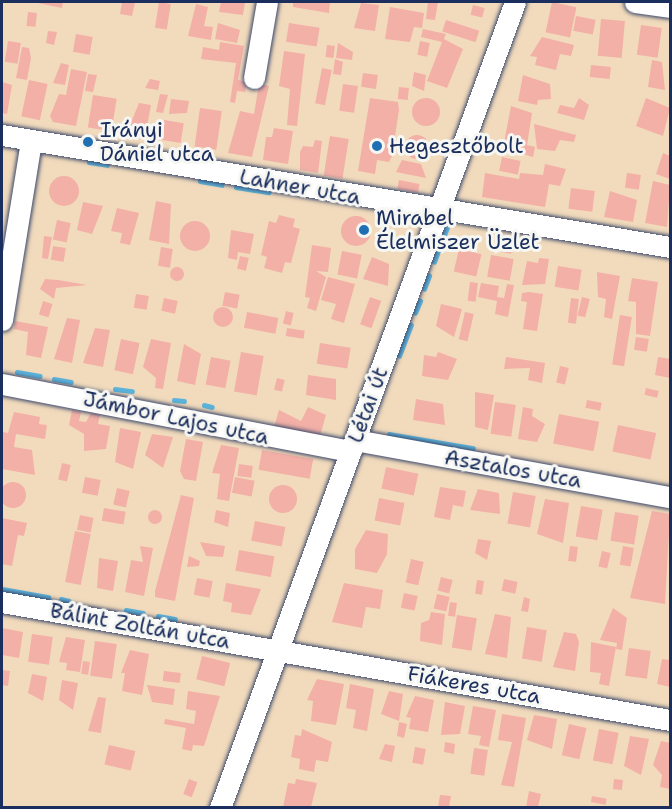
<!DOCTYPE html>
<meta charset="utf-8">
<style>
body{margin:0}
#map{position:relative;width:672px;height:809px;overflow:hidden;background:#f2dbbc;font-family:"Shantell Sans",sans-serif}
div>[style]{position:absolute}
.stream>*{height:4.5px;margin:-2.25px;padding:0 2.25px;transform-origin:2.25px;border-radius:2.25px;background:#5db3da}
.building>*{inset:0;background:#f3b0a7;transform-origin:0 0}
.round{border-radius:50%}
.roads{filter:drop-shadow(0 0 2px #3b496c) drop-shadow(0 0 2px #3b496c)}
.minor>*{height:21px;margin:-10.5px;padding:0 10.5px;transform-origin:10.5px;border-radius:10.5px;background:#fff}
.dots>*{width:16px;height:16px;translate:-50% -50%;box-sizing:border-box;border:3px solid #f6f6f2;border-radius:50%}
span{translate:-50% -50%;white-space:nowrap;text-align:center;line-height:1.15;-webkit-text-stroke:6px #f6f6f2;paint-order:stroke}
.poi-label{font-size:21px;color:#1b2f5e}
.left{translate:0 -50%;text-align:left}
.street-label{font-size:21px;color:#1b2f5e}
.frame{position:absolute;inset:0;border:3px solid #1b2f5e;pointer-events:none}
</style>
<div id="map">
<div class="stream">
<div style="left:89px;top:162px;width:18px;rotate:9deg"></div>
<div style="left:200px;top:181px;width:22px;rotate:10deg"></div>
<div style="left:236px;top:187px;width:33px;rotate:9deg"></div>
<div style="left:393px;top:214px;width:18px;rotate:13deg"></div>
<div style="left:434px;top:262px;width:48px;rotate:-69.3deg"></div>
<div style="left:424px;top:289px;width:14px;rotate:-69deg"></div>
<div style="left:415px;top:313px;width:13px;rotate:-67deg"></div>
<div style="left:399px;top:356px;width:33px;rotate:-69deg"></div>
<div style="left:17px;top:372px;width:23px;rotate:10deg"></div>
<div style="left:54px;top:379px;width:17px;rotate:10deg"></div>
<div style="left:115px;top:389px;width:17px;rotate:7deg"></div>
<div style="left:174px;top:400px;width:10px;rotate:6deg"></div>
<div style="left:204px;top:405px;width:8px;rotate:14deg"></div>
<div style="left:389px;top:434px;width:85px;rotate:9.5deg"></div>
<div style="left:2px;top:589px;width:47px;rotate:9.9deg"></div>
<div style="left:61px;top:599px;width:8px;rotate:14deg"></div>
<div style="left:126px;top:610px;width:17px;rotate:10deg"></div>
<div style="left:158px;top:616px;width:17px;rotate:10deg"></div>
</div>
<div class="building">
<div style="clip-path:polygon(33px 2px,63px 2px,62px 8px)"></div>
<div style="clip-path:polygon(122px 2px,135px 2px,132px 16px,120px 14px)"></div>
<div style="left:159px;top:2px;width:12px;height:26px;rotate:9deg"></div>
<div style="clip-path:polygon(221px 2px,245px 2px,243px 15px,219px 12px)"></div>
<div style="clip-path:polygon(293px 2px,330px 2px,329px 13px,293px 7px)"></div>
<div style="clip-path:polygon(428px 2px,438px 2px,435px 20px,426px 19px)"></div>
<div style="left:552px;top:2px;width:25px;height:31px;rotate:12deg"></div>
<div style="clip-path:polygon(361px 3px,379px 5px,375px 31px,354px 28px)"></div>
<div style="clip-path:polygon(196px 4px,208px 7px,204px 26px,213px 27px,211px 40px,188px 36px)"></div>
<div style="left:473px;top:5px;width:12px;height:10px;rotate:14deg"></div>
<div style="clip-path:polygon(390px 7px,424px 13px,422px 28px,414px 27px,410px 42px,385px 39px)"></div>
<div style="left:28px;top:12px;width:9px;height:14px;rotate:6deg"></div>
<div style="left:576px;top:16px;width:20px;height:15px;rotate:11deg"></div>
<div style="left:601px;top:19px;width:24px;height:37px;rotate:5deg"></div>
<div style="left:446px;top:20px;width:35px;height:12px;rotate:18deg"></div>
<div style="clip-path:polygon(218px 23px,240px 30px,237px 43px,215px 39px)"></div>
<div style="left:289px;top:23px;width:31px;height:19px;rotate:9deg"></div>
<div style="left:641px;top:25px;width:21px;height:30px;rotate:8deg"></div>
<div style="clip-path:polygon(423px 29px,446px 34px,444px 39px,463px 49px,447px 88px,427px 81px,442px 42px,421px 37px)"></div>
<div style="clip-path:polygon(48px 31px,57px 32px,54px 45px,46px 43px)"></div>
<div style="left:76px;top:34px;width:17px;height:18px;rotate:10deg"></div>
<div style="clip-path:polygon(542px 37px,574px 45px,571px 56px,560px 54px,556px 70px,535px 65px,537px 57px,530px 56px)"></div>
<div style="left:8px;top:41px;width:13px;height:21px;rotate:9deg"></div>
<div style="left:420px;top:41px;width:10px;height:14px;rotate:11deg"></div>
<div style="clip-path:polygon(220px 42px,244px 46px,238px 80px,247px 82px,245px 92px,237px 91px,235px 103px,230px 102px,236px 63px,201px 59px,203px 47px,219px 50px)"></div>
<div style="clip-path:polygon(338px 43px,353px 52px,352px 60px,336px 58px)"></div>
<div style="left:327px;top:45px;width:8px;height:12px;rotate:7deg"></div>
<div style="clip-path:polygon(22px 47px,29px 48px,31px 58px,27px 80px,16px 78px)"></div>
<div style="clip-path:polygon(284px 51px,305px 54px,297px 126px,287px 125px,290px 89px,279px 86px)"></div>
<div style="clip-path:polygon(335px 59px,343px 62px,341px 75px,333px 74px)"></div>
<div style="clip-path:polygon(652px 60px,662px 62px,665px 90px,648px 87px)"></div>
<div style="clip-path:polygon(61px 63px,69px 65px,65px 85px,53px 83px)"></div>
<div style="left:591px;top:65px;width:20px;height:12px;rotate:6deg"></div>
<div style="left:322px;top:68px;width:10px;height:36px;rotate:11deg"></div>
<div style="clip-path:polygon(71px 69px,87px 72px,76px 126px,53px 122px,50px 116px,59px 94px,66px 95px)"></div>
<div style="clip-path:polygon(414px 72px,426px 75px,424px 91px,412px 86px)"></div>
<div style="left:363px;top:73px;width:15px;height:14px;rotate:8deg"></div>
<div style="clip-path:polygon(88px 74px,97px 75px,93px 92px,85px 91px)"></div>
<div style="clip-path:polygon(523px 75px,550px 84px,551px 99px,538px 100px,537px 105px,518px 101px)"></div>
<div style="clip-path:polygon(150px 79px,160px 81px,158px 90px,145px 88px)"></div>
<div style="left:29px;top:80px;width:19px;height:37px;rotate:12deg"></div>
<div style="clip-path:polygon(2px 82px,12px 85px,7px 114px,2px 113px)"></div>
<div style="clip-path:polygon(259px 84px,269px 86px,252px 157px,228px 153px,240px 111px,254px 114px)"></div>
<div style="left:343px;top:84px;width:15px;height:27px;rotate:8deg"></div>
<div style="left:399px;top:87px;width:10px;height:12px;rotate:6deg"></div>
<div style="clip-path:polygon(160px 94px,168px 95px,163px 113px,156px 112px)"></div>
<div style="left:93px;top:95px;width:24px;height:33px;rotate:9deg"></div>
<div class="round" style="left:412px;top:98px;width:28px;height:28px"></div>
<div style="clip-path:polygon(370px 98px,398px 102px,399px 110px,392px 156px,389px 162px,377px 160px,375px 174px,358px 171px)"></div>
<div style="clip-path:polygon(579px 98px,589px 105px,584px 120px,557px 113px,560px 105px,574px 108px)"></div>
<div style="clip-path:polygon(646px 98px,670px 108px,663px 136px,636px 126px)"></div>
<div style="clip-path:polygon(171px 99px,189px 101px,187px 113px,169px 114px)"></div>
<div style="clip-path:polygon(139px 103px,151px 105px,145px 137px,134px 135px,135px 126px,130px 125px)"></div>
<div style="clip-path:polygon(511px 106px,532px 113px,527px 145px,535px 147px,533px 157px,503px 148px)"></div>
<div style="left:200px;top:108px;width:22px;height:39px;rotate:8deg"></div>
<div style="left:164px;top:120px;width:20px;height:20px;rotate:9deg"></div>
<div style="clip-path:polygon(534px 124px,576px 135px,574px 142px,560px 140px,555px 151px,537px 149px)"></div>
<div style="clip-path:polygon(274px 128px,293px 131px,288px 164px,263px 160px,266px 137px,272px 137px)"></div>
<div class="round" style="left:405px;top:135px;width:24px;height:24px"></div>
<div style="left:330px;top:136px;width:19px;height:40px;rotate:9deg"></div>
<div style="clip-path:polygon(315px 140px,322px 141px,318px 173px,300px 170px,300px 152px,303px 146px,313px 147px)"></div>
<div style="clip-path:polygon(663px 153px,670px 156px,670px 179px,656px 174px)"></div>
<div style="left:502px;top:157px;width:19px;height:14px;rotate:12deg"></div>
<div style="clip-path:polygon(402px 160px,421px 164px,426px 178px,396px 172px)"></div>
<div style="clip-path:polygon(545px 164px,566px 169px,560px 186px,549px 184px,545px 207px,482px 197px,485px 173px,519px 179px,520px 173px,543px 175px)"></div>
<div style="left:627px;top:173px;width:14px;height:15px;rotate:8deg"></div>
<div class="round" style="left:49px;top:176px;width:30px;height:30px"></div>
<div style="left:399px;top:180px;width:21px;height:9px;rotate:11deg"></div>
<div style="clip-path:polygon(653px 181px,670px 185px,667px 227px,645px 223px)"></div>
<div style="left:571px;top:188px;width:24px;height:21px;rotate:7deg"></div>
<div style="clip-path:polygon(610px 191px,637px 200px,633px 222px,604px 217px)"></div>
<div style="clip-path:polygon(156px 201px,171px 204px,169px 244px,149px 240px)"></div>
<div style="clip-path:polygon(83px 202px,103px 206px,92px 234px,77px 230px)"></div>
<div style="clip-path:polygon(117px 208px,139px 213px,130px 245px,120px 243px,122px 233px,111px 231px)"></div>
<div style="clip-path:polygon(279px 215px,295px 219px,293px 227px,300px 229px,291px 263px,285px 262px,282px 273px,264px 268px,267px 257px,261px 255px,269px 221px,276px 223px)"></div>
<div class="round" style="left:341px;top:216px;width:30px;height:30px"></div>
<div style="left:57px;top:220px;width:14px;height:20px;rotate:12deg"></div>
<div class="round" style="left:180px;top:221px;width:30px;height:30px"></div>
<div style="clip-path:polygon(231px 230px,254px 234px,250px 254px,238px 252px,237px 260px,228px 258px)"></div>
<div style="clip-path:polygon(44px 236px,52px 237px,48px 259px,42px 258px)"></div>
<div style="left:502px;top:242px;width:11px;height:10px;rotate:10deg"></div>
<div style="clip-path:polygon(312px 245px,331px 248px,328px 272px,316px 271px,326px 277px,316px 311px,307px 308px,310px 298px,305px 297px)"></div>
<div style="left:53px;top:246px;width:13px;height:14px;rotate:9deg"></div>
<div style="left:161px;top:247px;width:12px;height:19px;rotate:9deg"></div>
<div style="left:459px;top:249px;width:23px;height:23px;rotate:13deg"></div>
<div style="left:342px;top:251px;width:20px;height:24px;rotate:11deg"></div>
<div style="left:491px;top:255px;width:23px;height:22px;rotate:10deg"></div>
<div style="left:240px;top:256px;width:9px;height:13px;rotate:13deg"></div>
<div style="clip-path:polygon(372px 257px,389px 264px,388px 286px,363px 279px)"></div>
<div style="clip-path:polygon(539px 258px,549px 259px,545px 284px,522px 285px,527px 261px,538px 263px)"></div>
<div style="left:558px;top:266px;width:24px;height:21px;rotate:9deg"></div>
<div class="round" style="left:170px;top:267px;width:14px;height:14px"></div>
<div style="clip-path:polygon(597px 272px,620px 276px,612px 319px,604px 317px,606px 299px,598px 297px)"></div>
<div style="clip-path:polygon(328px 277px,355px 284px,344px 323px,331px 319px,336px 304px,321px 300px)"></div>
<div style="clip-path:polygon(632px 278px,658px 282px,650px 336px,636px 334px,636px 302px,628px 301px)"></div>
<div style="clip-path:polygon(45px 279px,58px 280px,87px 285px,56px 288px,54px 299px,40px 289px)"></div>
<div style="left:470px;top:282px;width:8px;height:19px;rotate:7deg"></div>
<div style="clip-path:polygon(481px 283px,499px 286px,497px 297px,504px 298px,507px 284px,514px 285px,508px 317px,495px 314px,497px 301px,478px 297px)"></div>
<div style="left:225px;top:292px;width:15px;height:14px;rotate:11deg"></div>
<div style="clip-path:polygon(529px 292px,543px 294px,537px 331px,523px 329px,527px 302px,521px 301px,522px 293px)"></div>
<div style="left:136px;top:294px;width:13px;height:14px;rotate:9deg"></div>
<div style="left:370px;top:297px;width:12px;height:29px;rotate:20deg"></div>
<div style="left:582px;top:297px;width:8px;height:19px;rotate:14deg"></div>
<div style="left:164px;top:298px;width:14px;height:13px;rotate:12deg"></div>
<div style="left:571px;top:298px;width:8px;height:25px;rotate:7deg"></div>
<div style="left:43px;top:301px;width:10px;height:14px;rotate:17deg"></div>
<div style="clip-path:polygon(441px 304px,462px 309px,454px 337px,436px 326px)"></div>
<div class="round" style="left:213px;top:307px;width:20px;height:20px"></div>
<div style="left:286px;top:311px;width:8px;height:13px;rotate:14deg"></div>
<div style="left:247px;top:312px;width:32px;height:16px;rotate:11deg"></div>
<div style="left:465px;top:312px;width:9px;height:28px;rotate:13deg"></div>
<div style="left:620px;top:315px;width:12px;height:50px;rotate:9deg"></div>
<div style="clip-path:polygon(67px 318px,80px 320px,72px 363px,54px 359px)"></div>
<div style="clip-path:polygon(15px 321px,48px 327px,41px 358px,26px 355px,28px 332px,14px 329px)"></div>
<div style="clip-path:polygon(95px 328px,110px 330px,103px 367px,83px 363px)"></div>
<div style="left:287px;top:328px;width:18px;height:8px;rotate:9deg"></div>
<div style="left:636px;top:337px;width:13px;height:13px;rotate:9deg"></div>
<div style="left:121px;top:339px;width:19px;height:32px;rotate:12deg"></div>
<div style="clip-path:polygon(151px 339px,171px 343px,163px 389px,155px 388px,156px 378px,143px 367px)"></div>
<div style="left:320px;top:343px;width:31px;height:21px;rotate:9deg"></div>
<div style="clip-path:polygon(184px 344px,201px 354px,195px 385px,177px 381px)"></div>
<div style="left:241px;top:352px;width:23px;height:40px;rotate:10deg"></div>
<div style="clip-path:polygon(438px 352px,457px 359px,448px 380px,422px 376px,424px 355px,436px 357px)"></div>
<div style="left:211px;top:357px;width:20px;height:28px;rotate:11deg"></div>
<div style="clip-path:polygon(506px 357px,545px 363px,542px 383px,528px 380px,530px 368px,504px 369px)"></div>
<div style="clip-path:polygon(658px 357px,670px 359px,670px 378px,655px 375px)"></div>
<div style="left:560px;top:366px;width:9px;height:17px;rotate:13deg"></div>
<div style="clip-path:polygon(308px 375px,336px 379px,336px 400px,306px 395px)"></div>
<div style="left:277px;top:378px;width:8px;height:12px;rotate:14deg"></div>
<div style="left:646px;top:388px;width:13px;height:7px;rotate:13deg"></div>
<div style="clip-path:polygon(475px 392px,494px 395px,488px 430px,475px 427px)"></div>
<div style="clip-path:polygon(416px 399px,443px 404px,445px 425px,413px 420px)"></div>
<div style="left:587px;top:400px;width:15px;height:8px;rotate:11deg"></div>
<div style="left:495px;top:402px;width:21px;height:32px;rotate:8deg"></div>
<div style="clip-path:polygon(308px 407px,326px 415px,319px 439px,273px 431px,279px 410px,301px 421px)"></div>
<div style="clip-path:polygon(523px 407px,533px 409px,532px 416px,545px 424px,537px 442px,518px 439px)"></div>
<div style="clip-path:polygon(72px 410px,81px 412px,79px 421px,86px 422px,91px 413px,100px 415px,98px 424px,110px 426px,106px 449px,84px 451px,84px 434px,69px 425px)"></div>
<div style="clip-path:polygon(14px 412px,40px 417px,39px 424px,47px 425px,45px 439px,16px 434px,14px 447px,32px 450px,35px 475px,2px 469px,3px 432px,8px 433px)"></div>
<div style="left:559px;top:414px;width:41px;height:30px;rotate:11deg"></div>
<div style="left:618px;top:425px;width:39px;height:27px;rotate:12deg"></div>
<div style="clip-path:polygon(120px 428px,141px 432px,133px 469px,115px 462px)"></div>
<div style="clip-path:polygon(152px 434px,173px 437px,163px 468px,145px 455px)"></div>
<div style="clip-path:polygon(186px 439px,203px 442px,196px 481px,184px 479px,180px 471px)"></div>
<div style="clip-path:polygon(221px 445px,239px 448px,229px 501px,217px 499px,220px 474px,212px 473px)"></div>
<div style="left:262px;top:450px;width:52px;height:20px;rotate:10deg"></div>
<div style="left:62px;top:463px;width:9px;height:17px;rotate:13deg"></div>
<div style="left:239px;top:464px;width:14px;height:12px;rotate:8deg"></div>
<div style="left:386px;top:467px;width:33px;height:22px;rotate:12deg"></div>
<div style="left:85px;top:477px;width:16px;height:16px;rotate:11deg"></div>
<div style="left:235px;top:477px;width:20px;height:16px;rotate:11deg"></div>
<div class="round" style="left:0;top:482px;width:26px;height:26px"></div>
<div class="round" style="left:269px;top:485px;width:28px;height:28px"></div>
<div style="clip-path:polygon(440px 487px,466px 491px,463px 507px,453px 505px,450px 520px,434px 517px)"></div>
<div style="left:117px;top:488px;width:13px;height:17px;rotate:13deg"></div>
<div style="clip-path:polygon(478px 489px,499px 493px,500px 514px,470px 510px)"></div>
<div style="left:513px;top:492px;width:23px;height:32px;rotate:10deg"></div>
<div style="clip-path:polygon(181px 495px,194px 498px,175px 601px,155px 597px,155px 591px)"></div>
<div style="left:379px;top:498px;width:26px;height:23px;rotate:11deg"></div>
<div style="clip-path:polygon(545px 499px,569px 503px,563px 543px,537px 534px)"></div>
<div style="left:581px;top:506px;width:22px;height:31px;rotate:10deg"></div>
<div style="left:104px;top:508px;width:22px;height:13px;rotate:10deg"></div>
<div class="round" style="left:148px;top:510px;width:14px;height:14px"></div>
<div style="clip-path:polygon(216px 510px,230px 513px,228px 527px,214px 522px)"></div>
<div style="clip-path:polygon(652px 511px,670px 514px,665px 604px,630px 598px)"></div>
<div style="left:615px;top:512px;width:24px;height:29px;rotate:9deg"></div>
<div style="left:80px;top:515px;width:14px;height:15px;rotate:12deg"></div>
<div style="clip-path:polygon(2px 518px,27px 523px,24px 536px,18px 535px,12px 566px,2px 564px)"></div>
<div style="left:255px;top:521px;width:31px;height:20px;rotate:11deg"></div>
<div style="clip-path:polygon(366px 530px,388px 534px,387px 554px,377px 573px,355px 569px,355px 549px)"></div>
<div style="left:75px;top:531px;width:16px;height:52px;rotate:11deg"></div>
<div style="clip-path:polygon(478px 539px,491px 541px,487px 560px,475px 553px)"></div>
<div style="clip-path:polygon(200px 542px,225px 546px,223px 557px,206px 556px)"></div>
<div style="clip-path:polygon(140px 546px,153px 548px,144px 596px,125px 592px,131px 560px,143px 562px)"></div>
<div style="left:570px;top:546px;width:8px;height:15px;rotate:7deg"></div>
<div style="left:623px;top:546px;width:11px;height:19px;rotate:10deg"></div>
<div style="left:239px;top:550px;width:36px;height:21px;rotate:10deg"></div>
<div style="left:602px;top:551px;width:9px;height:16px;rotate:13deg"></div>
<div style="clip-path:polygon(189px 556px,200px 561px,199px 566px,187px 567px)"></div>
<div style="clip-path:polygon(99px 558px,118px 561px,113px 591px,97px 588px)"></div>
<div style="left:411px;top:559px;width:13px;height:24px;rotate:13deg"></div>
<div style="left:441px;top:577px;width:12px;height:14px;rotate:14deg"></div>
<div style="left:197px;top:578px;width:16px;height:17px;rotate:11deg"></div>
<div style="left:504px;top:579px;width:14px;height:12px;rotate:12deg"></div>
<div style="left:477px;top:580px;width:7px;height:14px;rotate:8deg"></div>
<div style="clip-path:polygon(226px 583px,261px 589px,251px 615px,231px 612px,232px 603px,223px 601px)"></div>
<div style="clip-path:polygon(344px 583px,383px 590px,380px 609px,366px 607px,362px 628px,332px 622px)"></div>
<div style="left:404px;top:593px;width:14px;height:15px;rotate:12deg"></div>
<div style="left:437px;top:594px;width:13px;height:15px;rotate:13deg"></div>
<div style="clip-path:polygon(524px 597px,530px 599px,528px 612px,521px 611px)"></div>
<div style="left:450px;top:602px;width:7px;height:14px;rotate:8deg"></div>
<div style="clip-path:polygon(613px 608px,627px 618px,622px 650px,616px 649px,617px 643px,600px 640px)"></div>
<div style="clip-path:polygon(431px 612px,445px 614px,442px 645px,420px 641px,421px 623px,429px 620px)"></div>
<div style="clip-path:polygon(495px 614px,511px 617px,507px 658px,485px 654px)"></div>
<div style="left:457px;top:615px;width:20px;height:33px;rotate:9deg"></div>
<div style="left:527px;top:627px;width:20px;height:32px;rotate:9deg"></div>
<div style="clip-path:polygon(2px 628px,23px 632px,19px 658px,2px 655px)"></div>
<div style="clip-path:polygon(564px 632px,576px 634px,579px 642px,575px 671px,553px 667px)"></div>
<div style="left:32px;top:634px;width:21px;height:28px;rotate:8deg"></div>
<div style="clip-path:polygon(66px 637px,85px 640px,80px 672px,66px 670px,67px 663px,59px 662px)"></div>
<div style="left:95px;top:641px;width:22px;height:35px;rotate:8deg"></div>
<div style="clip-path:polygon(591px 642px,616px 647px,609px 686px,599px 684px,601px 673px,590px 672px)"></div>
<div style="left:629px;top:648px;width:22px;height:28px;rotate:8deg"></div>
<div style="clip-path:polygon(130px 650px,149px 654px,142px 695px,122px 691px,125px 673px,121px 673px)"></div>
<div style="left:202px;top:656px;width:29px;height:24px;rotate:14deg"></div>
<div style="clip-path:polygon(662px 659px,670px 660px,670px 687px,657px 684px)"></div>
<div style="left:83px;top:661px;width:7px;height:13px;rotate:8deg"></div>
<div style="clip-path:polygon(2px 670px,10px 671px,8px 686px,2px 685px)"></div>
<div style="left:164px;top:671px;width:17px;height:10px;rotate:7deg"></div>
<div style="clip-path:polygon(32px 674px,47px 677px,43px 701px,28px 693px)"></div>
<div style="clip-path:polygon(317px 679px,344px 684px,336px 725px,311px 721px,313px 701px,307px 700px)"></div>
<div style="clip-path:polygon(62px 680px,78px 683px,73px 710px,59px 700px)"></div>
<div style="clip-path:polygon(350px 684px,374px 689px,367px 731px,353px 728px,356px 710px,346px 708px)"></div>
<div style="clip-path:polygon(147px 685px,175px 689px,173px 705px,152px 702px)"></div>
<div style="clip-path:polygon(188px 691px,220px 696px,204px 746px,193px 745px,192px 751px,182px 749px,186px 728px,164px 724px,165px 719px,194px 724px,196px 711px,186px 709px)"></div>
<div style="clip-path:polygon(389px 691px,403px 694px,399px 721px,381px 714px)"></div>
<div style="clip-path:polygon(415px 696px,434px 700px,428px 732px,409px 729px,411px 718px,406px 717px)"></div>
<div style="clip-path:polygon(98px 697px,106px 698px,101px 733px,88px 731px)"></div>
<div style="clip-path:polygon(445px 702px,465px 706px,460px 734px,441px 735px)"></div>
<div style="clip-path:polygon(473px 706px,496px 710px,489px 747px,479px 745px,481px 736px,468px 734px)"></div>
<div style="clip-path:polygon(502px 714px,526px 718px,514px 787px,501px 785px,512px 742px,498px 740px)"></div>
<div style="clip-path:polygon(534px 715px,557px 719px,552px 749px,527px 740px)"></div>
<div style="clip-path:polygon(399px 722px,407px 724px,404px 738px,397px 736px)"></div>
<div style="left:569px;top:724px;width:18px;height:32px;rotate:13deg"></div>
<div style="clip-path:polygon(302px 729px,332px 742px,328px 762px,316px 760px,314px 772px,299px 769px,300px 759px,291px 757px,295px 735px,301px 736px)"></div>
<div style="left:599px;top:729px;width:20px;height:32px;rotate:11deg"></div>
<div style="clip-path:polygon(630px 736px,649px 739px,641px 775px,624px 766px)"></div>
<div style="clip-path:polygon(661px 741px,670px 743px,670px 789px,660px 787px,662px 775px,653px 765px)"></div>
<div style="clip-path:polygon(445px 742px,455px 744px,454px 754px,444px 752px)"></div>
<div style="clip-path:polygon(385px 744px,395px 746px,392px 762px,379px 759px)"></div>
<div style="left:109px;top:745px;width:27px;height:20px;rotate:13deg"></div>
<div style="left:415px;top:747px;width:11px;height:16px;rotate:10deg"></div>
<div style="left:474px;top:748px;width:14px;height:26px;rotate:8deg"></div>
<div style="left:189px;top:779px;width:9px;height:16px;rotate:21deg"></div>
<div style="clip-path:polygon(296px 779px,317px 783px,311px 807px,283px 807px,288px 783px,295px 784px)"></div>
<div style="left:614px;top:779px;width:9px;height:10px;rotate:6deg"></div>
<div style="clip-path:polygon(529px 791px,541px 794px,538px 807px,526px 807px)"></div>
<div style="clip-path:polygon(440px 795px,451px 796px,449px 807px,438px 807px)"></div>
<div style="left:592px;top:796px;width:15px;height:6px;rotate:11deg"></div>
</div>
<div class="roads">
<div class="minor">
<div style="left:635px;top:2px;width:35px;rotate:8deg"></div>
<div style="left:254px;top:78px;width:77px;rotate:-80.3deg"></div>
<div style="left:2px;top:135px;width:677px;rotate:9.52deg"></div>
<div style="left:2px;top:320px;width:182px;rotate:-80.8deg"></div>
<div style="left:2px;top:384px;width:355px;rotate:10.9deg"></div>
<div style="left:355px;top:440px;width:320px;rotate:10.3deg"></div>
<div style="left:2px;top:602px;width:678px;rotate:10.02deg"></div>
<div style="left:220px;top:808px;width:858px;rotate:-69.9deg"></div>
</div>
</div>
<div class="dots">
<div style="left:88px;top:142px;background:#1f6fb2"></div>
<div style="left:377px;top:146px;background:#1f6fb2"></div>
<div style="left:364px;top:230px;background:#1f6fb2"></div>
</div>
<div class="poi-label">
<span class="left" style="left:100px;top:142px">Irányi<br>Dániel utca</span>
<span class="left" style="left:389px;top:146px">Hegesztőbolt</span>
<span class="left" style="left:376px;top:230px">Mirabel<br>Élelmiszer Üzlet</span>
</div>
<div class="street-label">
<span style="left:300px;top:187px;rotate:10deg">Lahner utca</span>
<span style="left:368px;top:405px;rotate:-70deg">Létai út</span>
<span style="left:176px;top:418px;rotate:12deg">Jámbor Lajos utca</span>
<span style="left:513px;top:469px;rotate:10deg">Asztalos utca</span>
<span style="left:140px;top:626px;rotate:10deg">Bálint Zoltán utca</span>
<span style="left:474px;top:685px;rotate:10deg">Fiákeres utca</span>
</div>
<div class="frame"></div>
</div>
